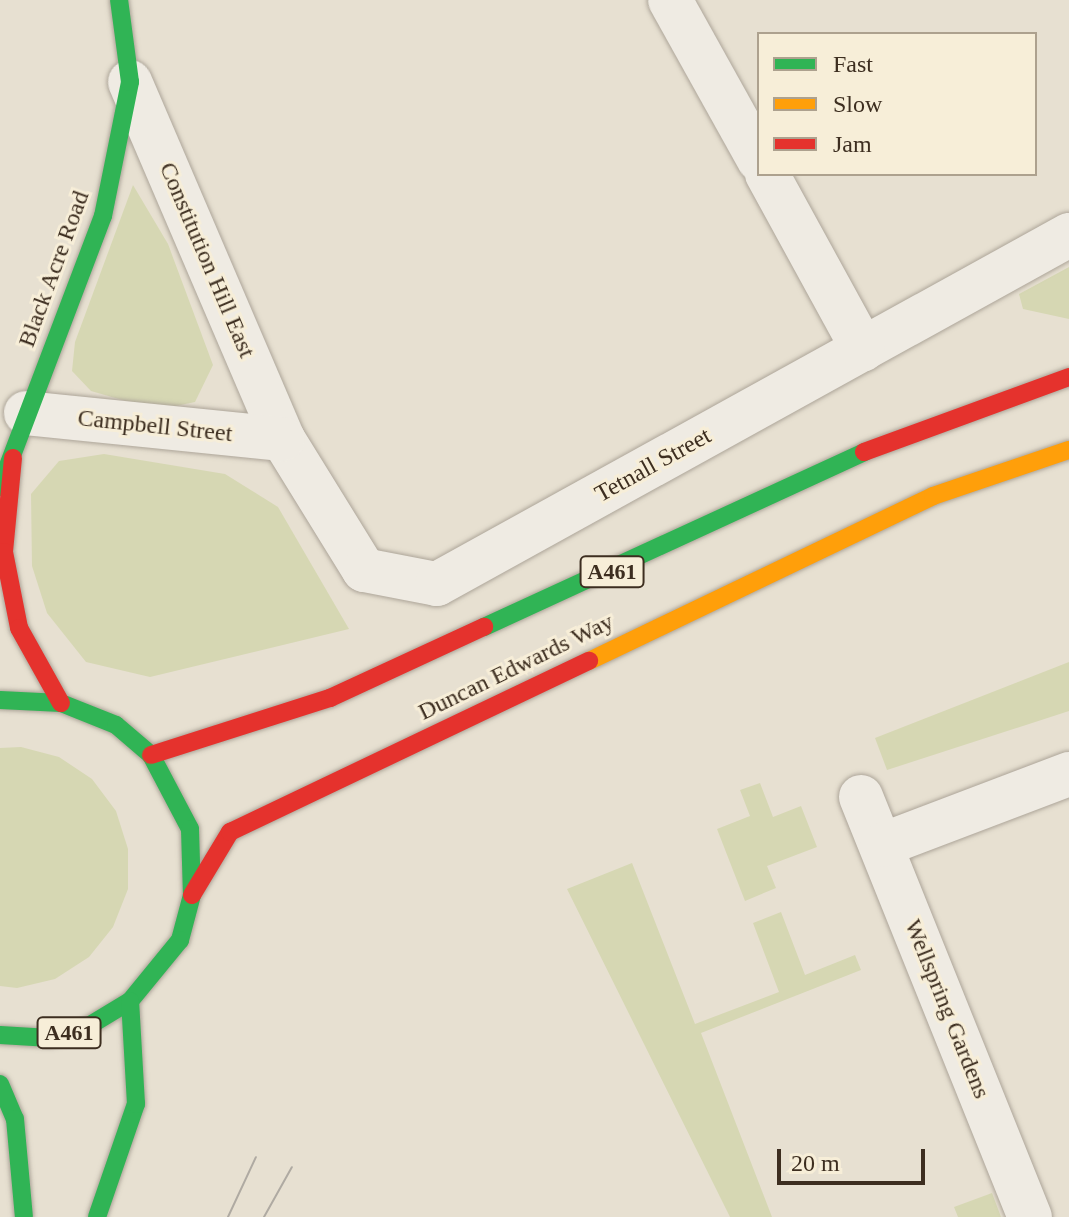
<!DOCTYPE html>
<style>
body{margin:0}
#map{position:relative;width:1069px;height:1217px;overflow:hidden;background:#e7e0d1;font-family:"Times New Roman",serif}
div>[style]{position:absolute}
.green>*{inset:0;background:#d6d7b3}
.roads{filter:drop-shadow(0 0 2px #ada599) drop-shadow(0 0 2px #ada599)}
.street>*{height:44px;margin:-22px;padding:0 22px;transform-origin:22px;border-radius:22px;background:#efebe3}
.fast>*{height:18px;margin:-9px;padding:0 9px;transform-origin:9px;border-radius:9px;background:#30b455}
.slow>*{height:18px;margin:-9px;padding:0 9px;transform-origin:9px;border-radius:9px;background:#ff9f0a}
.jam>*{height:18px;margin:-9px;padding:0 9px;transform-origin:9px;border-radius:9px;background:#e5322d}
.tram>*{height:2px;margin:-1px;padding:0 1px;transform-origin:1px;border-radius:1px;background:#afaaa2}
span{translate:-50% -50%;white-space:nowrap;text-align:center;line-height:1.15;-webkit-text-stroke:6px #f7eed8;paint-order:stroke}
.shield-label span{padding:2px 6px;background:#f7eed8;border:2px solid;border-radius:6px;-webkit-text-stroke-width:0}
.shield-label{font-size:22px;color:#3d2e20;font-weight:700}
.street-label{font-size:24px;color:#3d2e20}
.legend{position:absolute;left:757px;top:32px;width:280px;height:144px;box-sizing:border-box;background:#f7eed8;border:2px solid #ada18e;margin:0;padding:10px 14px;list-style:none;font-size:24px;color:#3d2e20}
.legend li{display:flex;align-items:center;gap:16px;height:40px}
.legend b{width:40px;border:2px solid #ada18e}
.scale{position:absolute;left:777px;top:1149px;width:148px;height:36px;box-sizing:border-box;border:4px solid #3d2e20;border-top:0;padding-left:10px;font-size:24px;line-height:28px;white-space:nowrap;color:#3d2e20;-webkit-text-stroke:6px #f7eed8;paint-order:stroke}
</style>
<div id="map">
<div class="green">
<div style="clip-path:polygon(133px 185px,168px 244px,213px 365px,195px 402px,157px 410px,91px 391px,72px 371px,75px 342px)"></div>
<div style="clip-path:polygon(1069px 267px,1069px 319px,1023px 309px,1019px 294px)"></div>
<div style="clip-path:polygon(104px 454px,225px 474px,278px 507px,349px 629px,150px 677px,86px 662px,47px 613px,32px 566px,31px 494px,59px 461px)"></div>
<div style="clip-path:polygon(1069px 662px,1069px 711px,887px 770px,875px 738px)"></div>
<div style="clip-path:polygon(21px 747px,59px 757px,92px 779px,116px 811px,128px 849px,128px 889px,113px 927px,89px 957px,55px 979px,17px 988px,0 986px,0 748px)"></div>
<div style="clip-path:polygon(760px 783px,773px 817px,801px 806px,817px 847px,767px 866px,776px 888px,745px 901px,717px 829px,750px 816px,740px 790px)"></div>
<div style="clip-path:polygon(632px 863px,695px 1024px,779px 992px,753px 923px,781px 912px,805px 975px,855px 955px,861px 970px,701px 1033px,772px 1217px,730px 1217px,567px 889px)"></div>
<div style="clip-path:polygon(992px 1193px,1001px 1217px,958px 1217px,954px 1207px)"></div>
</div>
<div class="roads">
<div class="street">
<div style="left:670px;top:0;width:183px;rotate:60.9deg"></div>
<div style="left:130px;top:82px;width:388px;rotate:66.8deg"></div>
<div style="left:283px;top:439px;width:154px;rotate:58.3deg"></div>
<div style="left:364px;top:570px;width:74px;rotate:10.9deg"></div>
<div style="left:437px;top:584px;width:722px;rotate:-28.91deg"></div>
<div style="left:767px;top:174px;width:200px;rotate:61.3deg"></div>
<div style="left:26px;top:413px;width:258px;rotate:5.8deg"></div>
<div style="left:861px;top:797px;width:453px;rotate:68.1deg"></div>
<div style="left:882px;top:845px;width:200px;rotate:-20.8deg"></div>
</div>
<div class="fast">
<div style="left:0;top:487px;width:290px;rotate:-69.2deg"></div>
<div style="left:103px;top:216px;width:137px;rotate:-78.6deg"></div>
<div style="left:130px;top:82px;width:83px;rotate:-97.6deg"></div>
<div style="left:484px;top:627px;width:418px;rotate:-24.7deg"></div>
<div style="left:0;top:700px;width:61px;rotate:2.8deg"></div>
<div style="left:61px;top:703px;width:59px;rotate:21.8deg"></div>
<div style="left:116px;top:725px;width:46px;rotate:40.6deg"></div>
<div style="left:151px;top:755px;width:84px;rotate:62.2deg"></div>
<div style="left:190px;top:829px;width:66px;rotate:88.3deg"></div>
<div style="left:192px;top:895px;width:47px;rotate:104.9deg"></div>
<div style="left:180px;top:940px;width:79px;rotate:129.3deg"></div>
<div style="left:130px;top:1001px;width:56px;rotate:148.9deg"></div>
<div style="left:82px;top:1030px;width:33px;rotate:166deg"></div>
<div style="left:50px;top:1038px;width:50px;rotate:-176.6deg"></div>
<div style="left:0;top:1084px;width:38px;rotate:67deg"></div>
<div style="left:15px;top:1119px;width:98px;rotate:84.8deg"></div>
<div style="left:97px;top:1217px;width:120px;rotate:-71deg"></div>
<div style="left:136px;top:1104px;width:103px;rotate:-93.3deg"></div>
</div>
<div class="slow">
<div style="left:589px;top:661px;width:382px;rotate:-25.6deg"></div>
<div style="left:933px;top:496px;width:144px;rotate:-18.7deg"></div>
</div>
<div class="jam">
<div style="left:864px;top:452px;width:218px;rotate:-20.1deg"></div>
<div style="left:13px;top:458px;width:94px;rotate:95.5deg"></div>
<div style="left:4px;top:552px;width:77px;rotate:78.8deg"></div>
<div style="left:19px;top:628px;width:86px;rotate:60.8deg"></div>
<div style="left:151px;top:755px;width:188px;rotate:-17.7deg"></div>
<div style="left:330px;top:698px;width:170px;rotate:-24.8deg"></div>
<div style="left:192px;top:895px;width:74px;rotate:-58.9deg"></div>
<div style="left:230px;top:832px;width:398px;rotate:-25.5deg"></div>
</div>
</div>
<div class="tram">
<div style="left:228px;top:1217px;width:66px;rotate:-65deg"></div>
<div style="left:264px;top:1217px;width:57px;rotate:-60.8deg"></div>
</div>
<div class="shield-label">
<span style="left:612px;top:572px">A461</span>
<span style="left:69px;top:1033px">A461</span>
</div>
<div class="street-label">
<span style="left:207px;top:260px;rotate:67deg">Constitution Hill East</span>
<span style="left:54px;top:269px;rotate:-70deg">Black Acre Road</span>
<span style="left:155px;top:426px;rotate:6deg">Campbell Street</span>
<span style="left:653px;top:465px;rotate:-29deg">Tetnall Street</span>
<span style="left:516px;top:667px;rotate:-26deg">Duncan Edwards Way</span>
<span style="left:947px;top:1009px;rotate:68deg">Wellspring Gardens</span>
</div>
<ul class="legend">
<li><b style="height:10px;background:#30b455"></b>Fast</li>
<li><b style="height:10px;background:#ff9f0a"></b>Slow</li>
<li><b style="height:10px;background:#e5322d"></b>Jam</li>
</ul>
<div class="scale">20 m</div>
</div>
